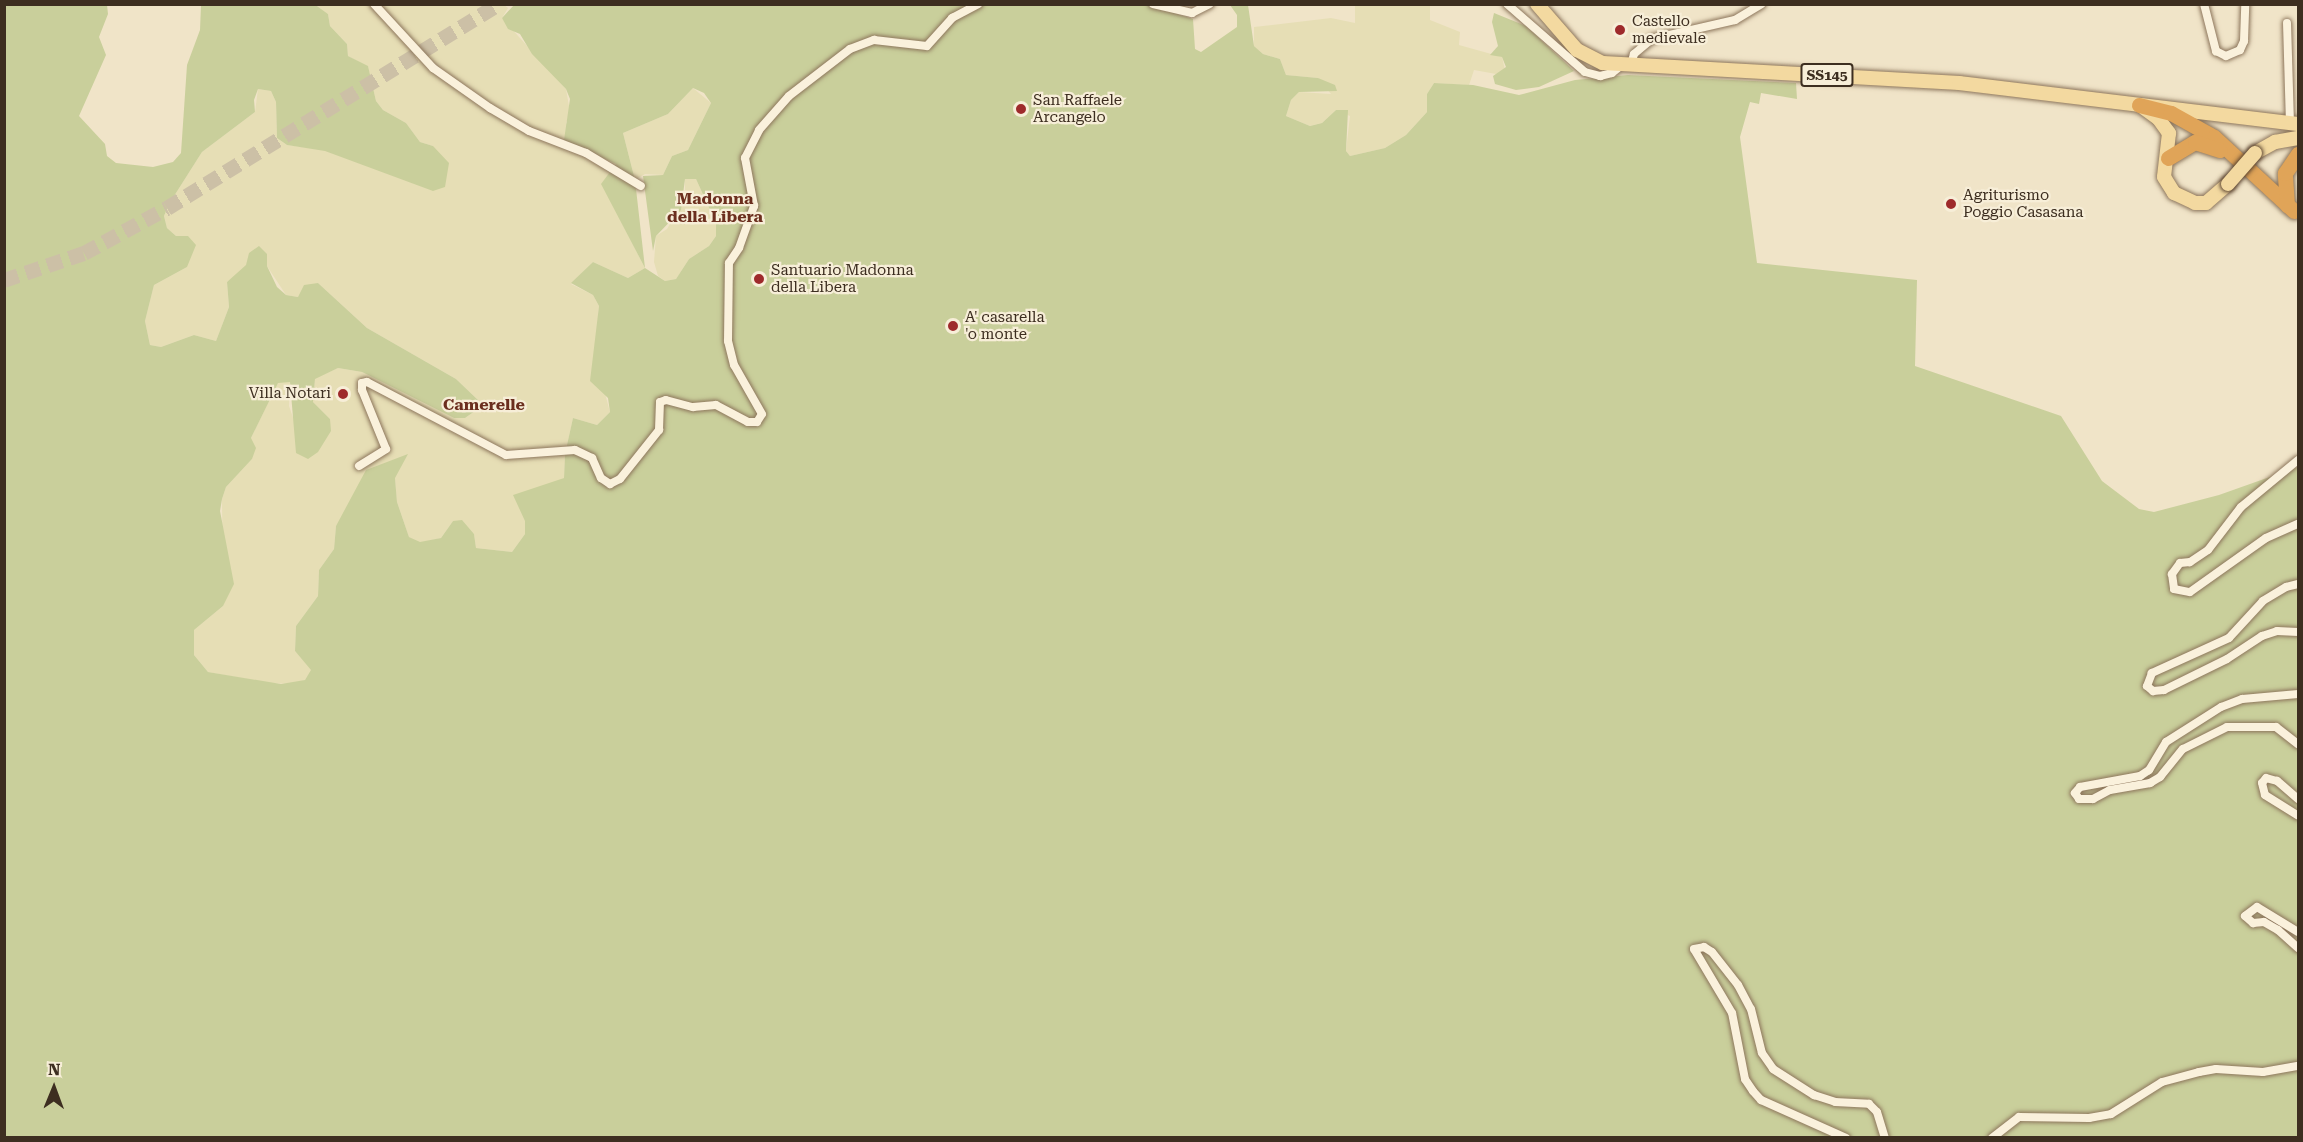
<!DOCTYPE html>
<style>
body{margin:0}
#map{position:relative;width:2303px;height:1142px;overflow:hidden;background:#f0e4c8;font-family:"Roboto Serif",serif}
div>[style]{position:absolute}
.farmland>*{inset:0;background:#e6deb5}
.green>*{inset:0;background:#c9cf9b}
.highway-tunnel>*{height:15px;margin-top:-7.5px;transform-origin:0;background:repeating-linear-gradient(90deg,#ccc0a6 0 15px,transparent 0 23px)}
.roads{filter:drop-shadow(0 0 2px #8d765c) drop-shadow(0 0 2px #8d765c)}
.street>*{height:8px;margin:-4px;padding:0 4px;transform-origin:4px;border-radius:4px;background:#faf1dc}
.primary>*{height:14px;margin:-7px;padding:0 7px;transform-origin:7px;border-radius:7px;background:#f3d9a0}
.highway>*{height:15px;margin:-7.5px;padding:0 7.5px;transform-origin:7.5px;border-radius:7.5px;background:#e0a458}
.bridges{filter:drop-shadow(0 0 2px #5b4430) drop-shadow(0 0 2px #5b4430)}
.primary-bridge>*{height:14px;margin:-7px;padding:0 7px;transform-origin:7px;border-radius:7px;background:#f3d9a0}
.dots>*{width:16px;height:16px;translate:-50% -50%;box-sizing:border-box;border:3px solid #f7eed8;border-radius:50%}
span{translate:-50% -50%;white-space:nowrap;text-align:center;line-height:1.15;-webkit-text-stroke:4.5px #f7eed8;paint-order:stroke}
.shield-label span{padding:2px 4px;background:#f7eed8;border:2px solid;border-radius:4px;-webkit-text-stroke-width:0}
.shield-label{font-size:14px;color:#3d2e20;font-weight:700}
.poi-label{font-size:15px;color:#3d2e20}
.left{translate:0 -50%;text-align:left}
.right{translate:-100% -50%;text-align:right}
.neighbourhood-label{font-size:16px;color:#6b2e1e;font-weight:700}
.frame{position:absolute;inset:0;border:6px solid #3d2e20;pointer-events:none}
.north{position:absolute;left:24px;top:1058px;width:60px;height:60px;-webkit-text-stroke:4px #f7eed8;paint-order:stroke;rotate:1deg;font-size:16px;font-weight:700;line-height:24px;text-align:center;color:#3d2e20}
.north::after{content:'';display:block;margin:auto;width:21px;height:27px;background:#3d2e20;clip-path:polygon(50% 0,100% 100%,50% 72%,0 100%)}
</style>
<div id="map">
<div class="farmland">
<div style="clip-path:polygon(503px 4px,508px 8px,502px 18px,566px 89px,570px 112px,566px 123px,597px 154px,616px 164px,602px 184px,645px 268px,628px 278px,593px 262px,571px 284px,593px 295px,599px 306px,595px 356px,610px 412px,597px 425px,573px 418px,565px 454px,564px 478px,553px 484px,525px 521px,525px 534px,512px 552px,476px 548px,474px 534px,453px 521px,441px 538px,420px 543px,409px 537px,397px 502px,395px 478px,336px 526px,334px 549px,319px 570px,318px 596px,296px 626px,295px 651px,312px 670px,305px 680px,293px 684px,269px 683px,208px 672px,194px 655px,194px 630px,223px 606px,222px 499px,226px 487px,252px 459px,251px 438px,278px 382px,290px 382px,289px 406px,297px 429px,296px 453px,330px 419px,313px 402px,315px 378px,338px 368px,362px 372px,454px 418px,465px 418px,475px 411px,478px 400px,456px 379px,367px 328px,318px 283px,298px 297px,286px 295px,267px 266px,267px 254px,227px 282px,229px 307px,216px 341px,194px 335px,161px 347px,150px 345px,145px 321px,154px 285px,187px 267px,176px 236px,167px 228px,164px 216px,169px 204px,202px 152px,255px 112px,258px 89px,271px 91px,276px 102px,277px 138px,287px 145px,325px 150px,433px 146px,420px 142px,406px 123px,383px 110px,376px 101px,368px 67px,348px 56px,347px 44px,330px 26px,328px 14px,314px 5px)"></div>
<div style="clip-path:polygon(1355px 5px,1430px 5px,1430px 20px,1460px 32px,1459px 45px,1502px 57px,1505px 70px,1496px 74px,1474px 70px,1469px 85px,1434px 83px,1427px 94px,1427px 112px,1406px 135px,1385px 148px,1350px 156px,1346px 151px,1350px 116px,1336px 110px,1322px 123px,1310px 126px,1286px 116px,1291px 100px,1299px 92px,1331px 94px,1318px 78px,1286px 75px,1280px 59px,1263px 54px,1254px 46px,1254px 27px,1331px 18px,1355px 23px)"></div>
<div style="clip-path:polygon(693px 88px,711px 103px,688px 150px,672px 156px,663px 175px,645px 174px,635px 180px,623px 133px,668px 114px)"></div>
<div style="clip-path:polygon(685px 179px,696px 179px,716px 223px,716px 236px,709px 246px,689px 259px,676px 279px,665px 281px,658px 276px,654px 262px,656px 236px,667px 229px,685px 199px)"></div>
</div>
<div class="green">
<div style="clip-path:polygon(evenodd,314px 4px,328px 14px,330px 26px,347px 44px,348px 56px,368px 66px,376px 101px,383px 110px,406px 123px,420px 142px,433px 146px,449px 163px,445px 187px,433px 191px,325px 151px,287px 145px,277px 138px,276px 102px,271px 91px,258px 89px,254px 100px,255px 112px,202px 152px,169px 204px,164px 216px,167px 228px,176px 236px,188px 236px,196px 245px,187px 267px,154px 285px,145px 321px,150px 345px,161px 347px,194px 335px,216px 341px,229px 307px,227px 282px,246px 265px,249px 253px,259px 246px,267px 254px,267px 266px,277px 287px,286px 295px,298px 297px,304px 285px,318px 283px,367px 328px,456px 379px,478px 400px,475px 411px,465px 418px,454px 418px,362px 372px,338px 368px,315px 379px,313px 402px,330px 419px,331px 431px,318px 452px,308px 459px,296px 453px,290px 382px,278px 383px,251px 438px,256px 448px,252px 459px,226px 487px,222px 499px,220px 511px,234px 584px,223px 606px,194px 630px,194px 655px,208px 672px,281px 684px,305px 680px,311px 670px,295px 651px,296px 626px,318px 596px,319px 570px,334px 549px,336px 526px,366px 470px,408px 454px,395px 478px,397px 502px,409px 537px,420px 542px,441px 538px,453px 521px,462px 520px,474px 534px,476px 548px,512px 552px,525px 534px,525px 521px,513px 495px,564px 478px,565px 454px,573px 418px,597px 425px,610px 412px,608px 398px,590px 381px,599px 306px,593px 295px,571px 283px,593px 262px,628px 278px,645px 268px,601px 184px,616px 164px,564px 140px,570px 99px,566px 89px,532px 54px,520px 34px,508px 29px,502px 18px,514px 5px,1181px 5px,1177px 14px,1193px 19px,1195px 49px,1201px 52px,1237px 27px,1237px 15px,1230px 5px,1248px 5px,1254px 46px,1263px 54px,1280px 59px,1286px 75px,1318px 78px,1335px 85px,1337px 91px,1299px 92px,1291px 100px,1286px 116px,1310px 126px,1322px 123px,1336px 110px,1348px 110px,1346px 151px,1350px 156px,1385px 148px,1406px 135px,1427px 112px,1427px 94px,1434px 83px,1473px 85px,1519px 95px,1575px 80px,1628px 75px,1796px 83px,1797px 99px,1761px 93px,1759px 104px,1750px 102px,1740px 137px,1757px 263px,1917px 280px,1915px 366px,2061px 416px,2102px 481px,2139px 509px,2154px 512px,2219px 495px,2298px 467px,2298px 1137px,5px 1138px,5px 5px,107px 5px,108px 14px,99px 37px,106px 55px,79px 116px,105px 144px,107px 156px,116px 163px,153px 167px,173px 162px,181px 153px,187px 65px,200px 30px,201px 5px,314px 4px,693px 88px,704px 93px,711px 103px,688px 150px,672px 156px,663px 175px,643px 176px,653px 251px,656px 236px,681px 210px,685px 179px,696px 179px,716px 223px,716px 236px,709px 246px,689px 259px,676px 279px,665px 281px,645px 268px,635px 180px,623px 133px,668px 114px,693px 88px)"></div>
<div style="clip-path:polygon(1494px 13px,1526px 26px,1574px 71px,1539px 87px,1516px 90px,1495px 84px,1493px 76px,1506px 67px,1502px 57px,1490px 55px,1498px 46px,1492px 22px)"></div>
</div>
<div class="highway-tunnel">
<div style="left:4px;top:280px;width:84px;rotate:-18.6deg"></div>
<div style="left:84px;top:253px;width:94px;rotate:-28.5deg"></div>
<div style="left:167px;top:208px;width:390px;rotate:-31.6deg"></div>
</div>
<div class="roads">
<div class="street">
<div style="left:374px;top:4px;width:87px;rotate:47.3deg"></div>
<div style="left:433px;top:68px;width:70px;rotate:35.1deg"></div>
<div style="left:490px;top:108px;width:45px;rotate:30.5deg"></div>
<div style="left:529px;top:131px;width:61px;rotate:21.1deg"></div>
<div style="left:586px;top:153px;width:64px;rotate:31deg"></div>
<div style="left:1153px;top:4px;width:40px;rotate:13deg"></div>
<div style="left:1192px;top:13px;width:20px;rotate:-27deg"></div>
<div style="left:1507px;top:4px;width:103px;rotate:41.1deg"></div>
<div style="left:1585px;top:72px;width:16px;rotate:15deg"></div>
<div style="left:1600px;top:76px;width:12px;rotate:-14deg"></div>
<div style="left:1612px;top:73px;width:13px;rotate:-39deg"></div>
<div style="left:2204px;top:4px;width:49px;rotate:75.7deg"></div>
<div style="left:2216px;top:51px;width:11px;rotate:27deg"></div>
<div style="left:2226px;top:56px;width:15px;rotate:-23deg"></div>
<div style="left:2240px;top:50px;width:10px;rotate:-66deg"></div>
<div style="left:2244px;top:41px;width:37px;rotate:-88deg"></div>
<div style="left:2287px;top:23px;width:99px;rotate:88.3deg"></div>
<div style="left:1631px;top:65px;width:11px;rotate:-75deg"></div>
<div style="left:1634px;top:54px;width:23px;rotate:-40deg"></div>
<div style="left:1652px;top:39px;width:85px;rotate:-12.9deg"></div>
<div style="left:1735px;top:20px;width:31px;rotate:-31deg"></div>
<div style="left:2298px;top:460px;width:74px;rotate:140.5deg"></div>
<div style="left:2241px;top:507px;width:54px;rotate:127.5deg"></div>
<div style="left:2208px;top:550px;width:22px;rotate:146deg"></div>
<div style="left:2190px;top:562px;width:10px;rotate:174deg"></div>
<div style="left:2180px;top:563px;width:14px;rotate:126deg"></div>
<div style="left:2172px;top:574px;width:15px;rotate:82deg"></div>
<div style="left:2174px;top:589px;width:16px;rotate:11deg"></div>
<div style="left:2190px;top:592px;width:93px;rotate:-35.4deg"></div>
<div style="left:2266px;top:538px;width:35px;rotate:-24deg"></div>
<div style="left:359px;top:466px;width:32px;rotate:-32deg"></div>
<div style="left:386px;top:449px;width:64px;rotate:-112.1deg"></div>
<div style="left:362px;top:390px;width:7px;rotate:-90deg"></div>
<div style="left:362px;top:383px;width:5px;rotate:-11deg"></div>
<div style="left:367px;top:382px;width:157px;rotate:27.7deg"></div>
<div style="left:506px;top:455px;width:69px;rotate:-4.1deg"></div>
<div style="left:575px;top:450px;width:19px;rotate:25deg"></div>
<div style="left:592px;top:458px;width:22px;rotate:66deg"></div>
<div style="left:601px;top:478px;width:11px;rotate:34deg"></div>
<div style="left:610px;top:484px;width:11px;rotate:-27deg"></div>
<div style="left:620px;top:479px;width:63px;rotate:-51.5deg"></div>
<div style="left:659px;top:430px;width:28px;rotate:-88deg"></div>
<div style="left:660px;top:402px;width:6px;rotate:-18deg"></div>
<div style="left:666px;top:400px;width:28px;rotate:15deg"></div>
<div style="left:693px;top:407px;width:23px;rotate:-5deg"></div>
<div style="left:716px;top:405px;width:36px;rotate:28deg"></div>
<div style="left:748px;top:422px;width:9px"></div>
<div style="left:757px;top:422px;width:9px;rotate:-58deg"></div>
<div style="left:762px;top:414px;width:56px;rotate:-119.7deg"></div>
<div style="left:734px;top:365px;width:25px;rotate:-104deg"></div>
<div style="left:728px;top:341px;width:78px;rotate:-89.3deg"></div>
<div style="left:729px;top:263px;width:18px;rotate:-56deg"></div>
<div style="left:739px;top:248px;width:45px;rotate:-70.3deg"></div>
<div style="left:754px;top:206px;width:49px;rotate:-100.6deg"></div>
<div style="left:745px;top:158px;width:31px;rotate:-63deg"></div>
<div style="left:759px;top:130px;width:45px;rotate:-48.6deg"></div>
<div style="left:789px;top:96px;width:77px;rotate:-37.6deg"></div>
<div style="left:850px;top:49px;width:26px;rotate:-21deg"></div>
<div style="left:874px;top:40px;width:53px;rotate:6.5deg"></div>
<div style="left:927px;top:46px;width:38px;rotate:-48deg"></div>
<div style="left:952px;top:18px;width:30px;rotate:-28deg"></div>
<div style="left:2298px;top:584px;width:12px;rotate:166deg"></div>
<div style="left:2286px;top:587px;width:27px;rotate:149deg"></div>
<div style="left:2263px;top:601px;width:50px;rotate:132.6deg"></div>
<div style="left:2229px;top:638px;width:85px;rotate:155.6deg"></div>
<div style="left:2152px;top:673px;width:14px;rotate:111deg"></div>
<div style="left:2147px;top:686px;width:8px;rotate:40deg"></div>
<div style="left:2153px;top:691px;width:11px;rotate:-5deg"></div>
<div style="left:2164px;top:690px;width:70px;rotate:-26.2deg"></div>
<div style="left:2227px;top:659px;width:42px;rotate:-33.3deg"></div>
<div style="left:2262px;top:636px;width:16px;rotate:-18deg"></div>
<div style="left:2277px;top:631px;width:21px;rotate:3deg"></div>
<div style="left:2298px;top:694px;width:56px;rotate:174.9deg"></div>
<div style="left:2242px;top:699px;width:22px;rotate:159deg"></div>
<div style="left:2221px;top:707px;width:65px;rotate:147.5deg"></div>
<div style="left:2166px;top:742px;width:33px;rotate:121deg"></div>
<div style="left:2149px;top:770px;width:11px;rotate:146deg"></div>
<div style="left:2140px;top:776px;width:61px;rotate:169.6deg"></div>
<div style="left:2080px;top:787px;width:8px;rotate:130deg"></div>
<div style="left:2075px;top:793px;width:7px;rotate:56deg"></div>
<div style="left:2079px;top:799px;width:14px"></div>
<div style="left:2093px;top:799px;width:19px;rotate:-28deg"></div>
<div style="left:2110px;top:790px;width:41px;rotate:-9.9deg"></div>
<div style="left:2150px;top:783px;width:12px;rotate:-31deg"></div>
<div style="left:2160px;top:777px;width:36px;rotate:-51deg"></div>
<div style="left:2183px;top:749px;width:49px;rotate:-26.6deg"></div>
<div style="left:2227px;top:727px;width:49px"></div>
<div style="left:2276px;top:727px;width:28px;rotate:38deg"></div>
<div style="left:2298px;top:799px;width:28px;rotate:-139deg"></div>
<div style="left:2277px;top:781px;width:11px;rotate:-165deg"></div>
<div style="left:2266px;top:778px;width:6px;rotate:129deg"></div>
<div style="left:2262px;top:783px;width:12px;rotate:76deg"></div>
<div style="left:2265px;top:795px;width:39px;rotate:32deg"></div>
<div style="left:2298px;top:932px;width:48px;rotate:-148.6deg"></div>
<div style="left:2257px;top:907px;width:15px;rotate:143deg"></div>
<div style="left:2245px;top:916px;width:11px;rotate:41deg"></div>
<div style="left:2253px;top:923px;width:11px;rotate:-5deg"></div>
<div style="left:2264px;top:922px;width:16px;rotate:30deg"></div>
<div style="left:2278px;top:930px;width:27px;rotate:42deg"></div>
<div style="left:1846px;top:1138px;width:93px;rotate:-155.9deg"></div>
<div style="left:1761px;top:1100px;width:12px;rotate:-132deg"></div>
<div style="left:1753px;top:1091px;width:14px;rotate:-124deg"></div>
<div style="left:1745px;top:1079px;width:67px;rotate:-101.1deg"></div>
<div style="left:1732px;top:1013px;width:74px;rotate:-120.7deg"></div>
<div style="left:1694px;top:949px;width:10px;rotate:-11deg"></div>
<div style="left:1704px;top:947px;width:9px;rotate:32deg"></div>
<div style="left:1712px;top:952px;width:42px;rotate:51.8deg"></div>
<div style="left:1738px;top:985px;width:27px;rotate:62deg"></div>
<div style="left:1751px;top:1009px;width:45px;rotate:76deg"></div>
<div style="left:1762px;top:1053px;width:19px;rotate:55deg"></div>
<div style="left:1773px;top:1069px;width:49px;rotate:32.4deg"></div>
<div style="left:1814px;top:1095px;width:22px;rotate:18deg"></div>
<div style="left:1835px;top:1102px;width:34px;rotate:3deg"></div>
<div style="left:1869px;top:1104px;width:11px;rotate:45deg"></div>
<div style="left:1877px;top:1112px;width:27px;rotate:73deg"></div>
<div style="left:1992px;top:1138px;width:34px;rotate:-38deg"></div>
<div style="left:2019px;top:1117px;width:70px;rotate:0.8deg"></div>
<div style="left:2089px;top:1118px;width:22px;rotate:-10deg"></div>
<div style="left:2111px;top:1114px;width:60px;rotate:-32.1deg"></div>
<div style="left:2162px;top:1082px;width:38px;rotate:-15deg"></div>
<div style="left:2199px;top:1072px;width:17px;rotate:-10deg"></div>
<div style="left:2216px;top:1069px;width:47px;rotate:3.7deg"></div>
<div style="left:2263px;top:1072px;width:36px;rotate:-10deg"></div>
</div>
<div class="primary">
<div style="left:1537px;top:4px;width:61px;rotate:49deg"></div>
<div style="left:1577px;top:50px;width:29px;rotate:27deg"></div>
<div style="left:1603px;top:63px;width:357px;rotate:3.2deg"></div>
<div style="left:1959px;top:83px;width:341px;rotate:6.9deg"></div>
<div style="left:2144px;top:108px;width:17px;rotate:36deg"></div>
<div style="left:2158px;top:118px;width:19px;rotate:54deg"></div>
<div style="left:2169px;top:133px;width:44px;rotate:96.5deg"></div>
<div style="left:2164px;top:177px;width:19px;rotate:58deg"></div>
<div style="left:2174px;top:193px;width:23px;rotate:25deg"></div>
<div style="left:2195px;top:203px;width:11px"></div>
<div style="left:2206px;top:203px;width:29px;rotate:-41deg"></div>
<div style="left:2255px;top:153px;width:23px;rotate:-29deg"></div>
<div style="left:2275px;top:142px;width:23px;rotate:-10deg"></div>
</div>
<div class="highway">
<div style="left:2139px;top:105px;width:33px;rotate:14deg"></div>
<div style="left:2171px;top:113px;width:49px;rotate:29.2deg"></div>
<div style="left:2214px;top:137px;width:109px;rotate:42.8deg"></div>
<div style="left:2168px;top:158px;width:31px;rotate:-31deg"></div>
<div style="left:2195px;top:142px;width:26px;rotate:18deg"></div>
<div style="left:2287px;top:205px;width:32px;rotate:-94deg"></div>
<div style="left:2285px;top:173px;width:23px;rotate:-56deg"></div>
</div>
</div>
<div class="bridges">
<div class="primary-bridge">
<div style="left:2228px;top:184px;width:41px;rotate:-48.9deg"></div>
</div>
</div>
<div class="dots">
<div style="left:1620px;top:30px;background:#9e2a2b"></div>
<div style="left:1021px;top:109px;background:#9e2a2b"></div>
<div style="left:1951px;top:204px;background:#9e2a2b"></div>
<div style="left:759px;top:279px;background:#9e2a2b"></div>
<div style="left:953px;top:326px;background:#9e2a2b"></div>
<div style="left:343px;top:394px;background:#9e2a2b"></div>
</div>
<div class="shield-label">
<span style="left:1827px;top:75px">SS145</span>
</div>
<div class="poi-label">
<span class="left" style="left:1632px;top:30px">Castello<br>medievale</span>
<span class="left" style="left:1033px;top:109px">San Raffaele<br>Arcangelo</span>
<span class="left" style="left:1963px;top:204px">Agriturismo<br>Poggio Casasana</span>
<span class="left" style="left:771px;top:279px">Santuario Madonna<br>della Libera</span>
<span class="left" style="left:965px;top:326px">A' casarella<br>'o monte</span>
<span class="right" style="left:331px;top:394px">Villa Notari</span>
</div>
<div class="neighbourhood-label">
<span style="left:715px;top:208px">Madonna<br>della Libera</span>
<span style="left:484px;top:405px">Camerelle</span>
</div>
<div class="frame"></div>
<div class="north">N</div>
</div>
